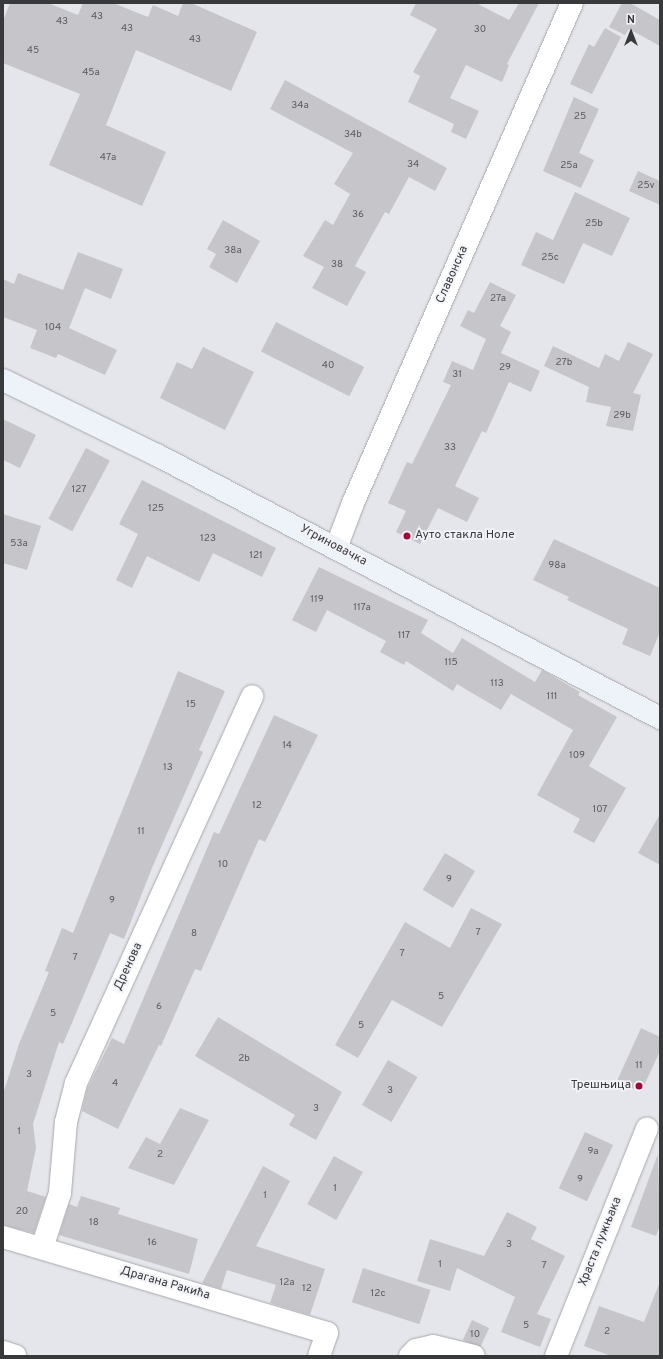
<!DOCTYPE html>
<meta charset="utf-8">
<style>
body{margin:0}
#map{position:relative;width:663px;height:1359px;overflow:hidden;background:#e5e6eb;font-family:Overpass,sans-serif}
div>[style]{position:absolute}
.building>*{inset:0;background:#c6c5ca;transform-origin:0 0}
.roads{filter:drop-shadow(0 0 1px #a6a8ac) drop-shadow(0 0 1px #a6a8ac)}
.street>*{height:22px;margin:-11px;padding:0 11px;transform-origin:11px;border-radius:11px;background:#fff}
.secondary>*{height:22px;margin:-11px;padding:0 11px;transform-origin:11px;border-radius:11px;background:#eef2f9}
.dots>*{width:11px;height:11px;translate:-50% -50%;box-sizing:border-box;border:2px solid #f2f3f8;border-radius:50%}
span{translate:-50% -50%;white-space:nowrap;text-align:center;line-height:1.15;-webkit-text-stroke:3.5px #f2f3f8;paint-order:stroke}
.number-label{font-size:10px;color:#5c5c5f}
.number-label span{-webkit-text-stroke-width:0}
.street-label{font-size:12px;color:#38393b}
.poi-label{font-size:12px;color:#38393b}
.left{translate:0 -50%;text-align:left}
.right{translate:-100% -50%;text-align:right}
.frame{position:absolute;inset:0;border:4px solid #38393b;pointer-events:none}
.north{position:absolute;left:611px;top:12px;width:40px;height:40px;-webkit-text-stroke:3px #f2f3f8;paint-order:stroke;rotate:0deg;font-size:11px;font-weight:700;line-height:16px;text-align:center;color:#38393b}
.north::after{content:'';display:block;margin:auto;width:14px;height:18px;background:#38393b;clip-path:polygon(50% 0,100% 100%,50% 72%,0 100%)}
</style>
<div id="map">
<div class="building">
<div style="clip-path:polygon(10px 3px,48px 3px,78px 15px,83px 3px,113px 3px,148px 17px,153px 5px,178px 16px,183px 3px,191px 3px,257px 32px,231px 91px,136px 50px,106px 125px,166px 152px,142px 206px,49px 165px,80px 94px,3px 63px,3px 21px)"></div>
<div style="clip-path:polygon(416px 3px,476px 3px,509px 20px,519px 3px,539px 3px,507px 64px,509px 65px,502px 82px,466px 65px,450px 98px,479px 111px,466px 139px,451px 132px,454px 124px,408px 102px,420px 76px,413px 72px,437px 29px,410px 15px)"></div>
<div style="clip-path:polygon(622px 3px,630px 3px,660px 20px,660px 46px,629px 29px,625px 35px,609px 27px)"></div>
<div style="clip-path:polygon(605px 28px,621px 37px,592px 94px,570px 84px,589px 44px,594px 47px)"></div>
<div style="clip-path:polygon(285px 80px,447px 168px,435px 191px,409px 177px,389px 214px,385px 212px,355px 266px,366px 272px,347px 306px,312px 288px,324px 267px,303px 256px,325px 220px,333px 225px,350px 194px,334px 184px,353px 153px,270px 109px)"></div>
<div style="clip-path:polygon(574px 97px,599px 109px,579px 153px,594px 160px,581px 188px,543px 171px)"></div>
<div style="clip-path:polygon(638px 171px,660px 181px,660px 205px,629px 191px)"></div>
<div style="clip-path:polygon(575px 192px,630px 218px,612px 256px,583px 243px,564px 284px,521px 265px,536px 232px,553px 240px)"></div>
<div style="clip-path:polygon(223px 220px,260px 241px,237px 283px,209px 267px,216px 254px,207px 249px)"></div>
<div style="clip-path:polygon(78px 252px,123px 269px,111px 299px,85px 288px,69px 328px,117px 350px,105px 375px,58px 354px,56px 358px,30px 348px,37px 330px,3px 317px,3px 279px,14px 284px,18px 273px,63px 290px)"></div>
<div style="clip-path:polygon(490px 282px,516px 295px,500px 326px,511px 332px,501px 353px,540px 371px,531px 392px,509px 382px,486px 433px,482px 431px,455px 486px,479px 498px,467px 522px,438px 508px,420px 544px,396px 532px,406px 511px,388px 503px,407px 462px,412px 464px,451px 385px,443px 382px,452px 361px,473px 370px,486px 339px,460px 326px,468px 310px,474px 313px)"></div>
<div style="left:276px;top:322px;width:99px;height:33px;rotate:27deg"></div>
<div style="clip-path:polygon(628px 342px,653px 354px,633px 393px,641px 395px,633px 431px,606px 426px,611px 407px,586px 402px,589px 387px,544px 366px,553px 346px,599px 368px,605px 354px,619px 361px)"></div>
<div style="clip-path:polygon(203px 347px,254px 372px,225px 430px,160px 398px,177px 362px,192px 369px)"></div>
<div style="clip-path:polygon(3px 419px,36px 435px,20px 468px,3px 460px)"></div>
<div style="left:86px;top:448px;width:27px;height:80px;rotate:28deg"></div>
<div style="clip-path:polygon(142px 480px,276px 548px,262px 577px,213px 553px,199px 582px,147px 556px,132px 588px,116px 580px,138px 534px,119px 524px)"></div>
<div style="clip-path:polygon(3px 514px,41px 526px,27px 570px,3px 563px)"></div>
<div style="clip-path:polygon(554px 539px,660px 588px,660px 632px,650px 656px,622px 644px,628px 629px,567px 600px,569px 597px,533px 580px)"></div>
<div style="clip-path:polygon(319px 567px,428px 620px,421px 633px,453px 653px,462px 638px,535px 682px,542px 670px,580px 692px,578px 695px,617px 717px,589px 766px,626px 788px,594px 843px,573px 832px,580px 819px,537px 795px,573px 730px,511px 694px,501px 710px,457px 684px,453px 691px,406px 661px,404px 665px,380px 652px,386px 641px,327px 610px,316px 632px,292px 620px)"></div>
<div style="clip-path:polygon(178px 671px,225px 691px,199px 750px,203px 752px,152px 868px,124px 939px,110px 933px,63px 1044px,59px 1042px,33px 1124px,36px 1148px,27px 1191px,46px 1197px,34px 1233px,3px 1225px,3px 1094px,19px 1044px,49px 972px,45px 971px,62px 928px,73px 933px)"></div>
<div style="clip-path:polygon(274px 715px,318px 735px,265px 842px,259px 839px,201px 971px,195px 969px,161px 1046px,159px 1045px,118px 1129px,82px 1111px,87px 1089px,112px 1038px,124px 1044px,214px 832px,219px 834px)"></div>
<div style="clip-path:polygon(660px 814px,660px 865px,638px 853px)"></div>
<div style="left:445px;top:853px;width:35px;height:43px;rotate:31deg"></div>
<div style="clip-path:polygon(471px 908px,502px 924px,442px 1027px,392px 1000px,358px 1058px,335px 1045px,405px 922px,450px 948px)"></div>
<div style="clip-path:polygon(218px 1017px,342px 1092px,316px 1140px,289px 1125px,295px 1115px,195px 1056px)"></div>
<div style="clip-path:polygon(641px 1028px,660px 1037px,660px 1051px,641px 1092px,617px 1081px)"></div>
<div style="left:388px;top:1060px;width:34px;height:52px;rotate:30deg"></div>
<div style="clip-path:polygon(180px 1108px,209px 1120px,174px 1185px,128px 1168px,146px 1137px,160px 1144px)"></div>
<div style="left:585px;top:1132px;width:31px;height:62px;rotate:25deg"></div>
<div style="clip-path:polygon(658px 1154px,660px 1225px,656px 1236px,631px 1227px)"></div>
<div style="left:334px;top:1156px;width:33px;height:55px;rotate:29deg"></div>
<div style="clip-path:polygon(263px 1166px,290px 1181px,256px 1246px,325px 1269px,310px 1315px,270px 1303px,276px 1285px,227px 1270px,221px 1289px,202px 1283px)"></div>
<div style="clip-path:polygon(81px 1196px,120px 1208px,118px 1214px,198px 1239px,189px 1274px,59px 1235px,69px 1204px,77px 1207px)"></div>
<div style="clip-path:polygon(507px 1212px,537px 1227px,531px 1239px,565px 1256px,537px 1314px,551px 1319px,540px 1347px,501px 1332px,515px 1297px,457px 1268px,450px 1291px,417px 1281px,430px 1239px,484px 1256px)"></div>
<div style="left:363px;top:1268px;width:71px;height:36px;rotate:18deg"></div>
<div style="clip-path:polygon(659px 1284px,660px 1356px,611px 1356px,584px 1346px,599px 1306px,644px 1322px)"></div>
<div style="left:472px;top:1320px;width:19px;height:22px;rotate:25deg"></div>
</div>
<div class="roads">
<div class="street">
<div style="left:336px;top:548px;width:48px;rotate:-69.3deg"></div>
<div style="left:353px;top:503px;width:546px;rotate:-66.35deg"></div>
<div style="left:3px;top:1237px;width:338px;rotate:16.5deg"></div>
<div style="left:327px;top:1333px;width:24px;rotate:109deg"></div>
<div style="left:42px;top:1248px;width:58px;rotate:-71.9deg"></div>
<div style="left:60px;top:1193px;width:71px;rotate:-85.2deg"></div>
<div style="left:66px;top:1122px;width:40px;rotate:-75.6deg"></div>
<div style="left:76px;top:1083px;width:425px;rotate:-65.5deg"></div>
<div style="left:3px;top:1352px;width:13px;rotate:18deg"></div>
<div style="left:410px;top:1356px;width:8px;rotate:-45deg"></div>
<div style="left:416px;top:1350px;width:17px;rotate:-13deg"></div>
<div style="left:433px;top:1346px;width:42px;rotate:13.7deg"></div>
<div style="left:556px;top:1356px;width:245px;rotate:-68.2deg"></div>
</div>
<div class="secondary">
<div style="left:3px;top:380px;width:171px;rotate:26deg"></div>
<div style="left:157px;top:455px;width:568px;rotate:27.6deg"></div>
</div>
</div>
<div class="dots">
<div style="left:407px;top:536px;background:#a20436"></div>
<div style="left:639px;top:1086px;background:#a20436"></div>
</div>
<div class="number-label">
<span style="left:97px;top:17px">43</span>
<span style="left:62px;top:22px">43</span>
<span style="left:127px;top:29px">43</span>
<span style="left:480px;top:30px">30</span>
<span style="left:195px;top:40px">43</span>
<span style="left:33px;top:51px">45</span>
<span style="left:91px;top:73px">45a</span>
<span style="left:300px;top:106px">34a</span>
<span style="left:580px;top:117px">25</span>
<span style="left:353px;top:135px">34b</span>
<span style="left:108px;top:158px">47a</span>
<span style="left:413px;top:165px">34</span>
<span style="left:569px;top:166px">25a</span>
<span style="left:646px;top:186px">25v</span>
<span style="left:358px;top:215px">36</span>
<span style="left:594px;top:224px">25b</span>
<span style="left:233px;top:251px">38a</span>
<span style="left:550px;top:258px">25c</span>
<span style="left:337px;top:265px">38</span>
<span style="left:498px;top:299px">27a</span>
<span style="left:53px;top:328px">104</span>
<span style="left:564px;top:363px">27b</span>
<span style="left:328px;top:366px">40</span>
<span style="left:505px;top:368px">29</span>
<span style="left:457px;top:375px">31</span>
<span style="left:622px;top:416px">29b</span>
<span style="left:450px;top:448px">33</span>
<span style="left:79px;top:490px">127</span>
<span style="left:156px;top:509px">125</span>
<span style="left:208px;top:539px">123</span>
<span style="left:19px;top:544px">53a</span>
<span style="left:256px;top:556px">121</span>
<span style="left:557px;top:566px">98a</span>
<span style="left:317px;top:600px">119</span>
<span style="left:362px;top:608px">117a</span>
<span style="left:404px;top:636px">117</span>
<span style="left:451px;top:663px">115</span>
<span style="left:497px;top:684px">113</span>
<span style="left:552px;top:697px">111</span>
<span style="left:191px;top:705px">15</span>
<span style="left:287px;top:746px">14</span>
<span style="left:577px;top:756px">109</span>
<span style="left:168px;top:768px">13</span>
<span style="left:257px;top:806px">12</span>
<span style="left:600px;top:810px">107</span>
<span style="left:141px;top:832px">11</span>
<span style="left:223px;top:865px">10</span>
<span style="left:449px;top:880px">9</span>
<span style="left:112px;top:901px">9</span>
<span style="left:478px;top:933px">7</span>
<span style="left:194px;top:934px">8</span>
<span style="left:402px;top:954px">7</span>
<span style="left:75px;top:958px">7</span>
<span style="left:441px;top:997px">5</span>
<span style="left:159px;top:1007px">6</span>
<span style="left:53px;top:1014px">5</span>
<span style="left:361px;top:1026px">5</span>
<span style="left:244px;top:1059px">2b</span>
<span style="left:639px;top:1066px">11</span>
<span style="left:29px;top:1075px">3</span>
<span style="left:115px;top:1084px">4</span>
<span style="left:390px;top:1091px">3</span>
<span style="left:316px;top:1109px">3</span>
<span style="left:19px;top:1132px">1</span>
<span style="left:593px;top:1152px">9a</span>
<span style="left:160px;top:1155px">2</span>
<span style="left:580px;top:1180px">9</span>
<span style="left:335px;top:1189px">1</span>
<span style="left:265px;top:1196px">1</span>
<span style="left:22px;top:1212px">20</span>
<span style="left:94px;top:1223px">18</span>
<span style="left:152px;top:1243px">16</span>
<span style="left:509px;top:1245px">3</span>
<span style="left:440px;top:1265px">1</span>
<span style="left:544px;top:1266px">7</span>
<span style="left:287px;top:1283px">12a</span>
<span style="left:307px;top:1289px">12</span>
<span style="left:378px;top:1294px">12c</span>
<span style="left:526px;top:1326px">5</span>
<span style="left:607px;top:1332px">2</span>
<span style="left:475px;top:1335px">10</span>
</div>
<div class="street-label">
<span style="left:453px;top:275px;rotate:-66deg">Славонска</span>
<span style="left:333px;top:546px;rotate:28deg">Угриновачка</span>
<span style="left:129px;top:967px;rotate:-65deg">Дренова</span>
<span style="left:601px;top:1242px;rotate:-68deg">Храста лужњака</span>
<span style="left:165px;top:1284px;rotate:16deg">Драгана Ракића</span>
</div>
<div class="poi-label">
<span class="left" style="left:415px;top:536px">Ауто стакла Ноле</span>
<span class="right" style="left:631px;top:1086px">Трешњица</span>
</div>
<div class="frame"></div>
<div class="north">N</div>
</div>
